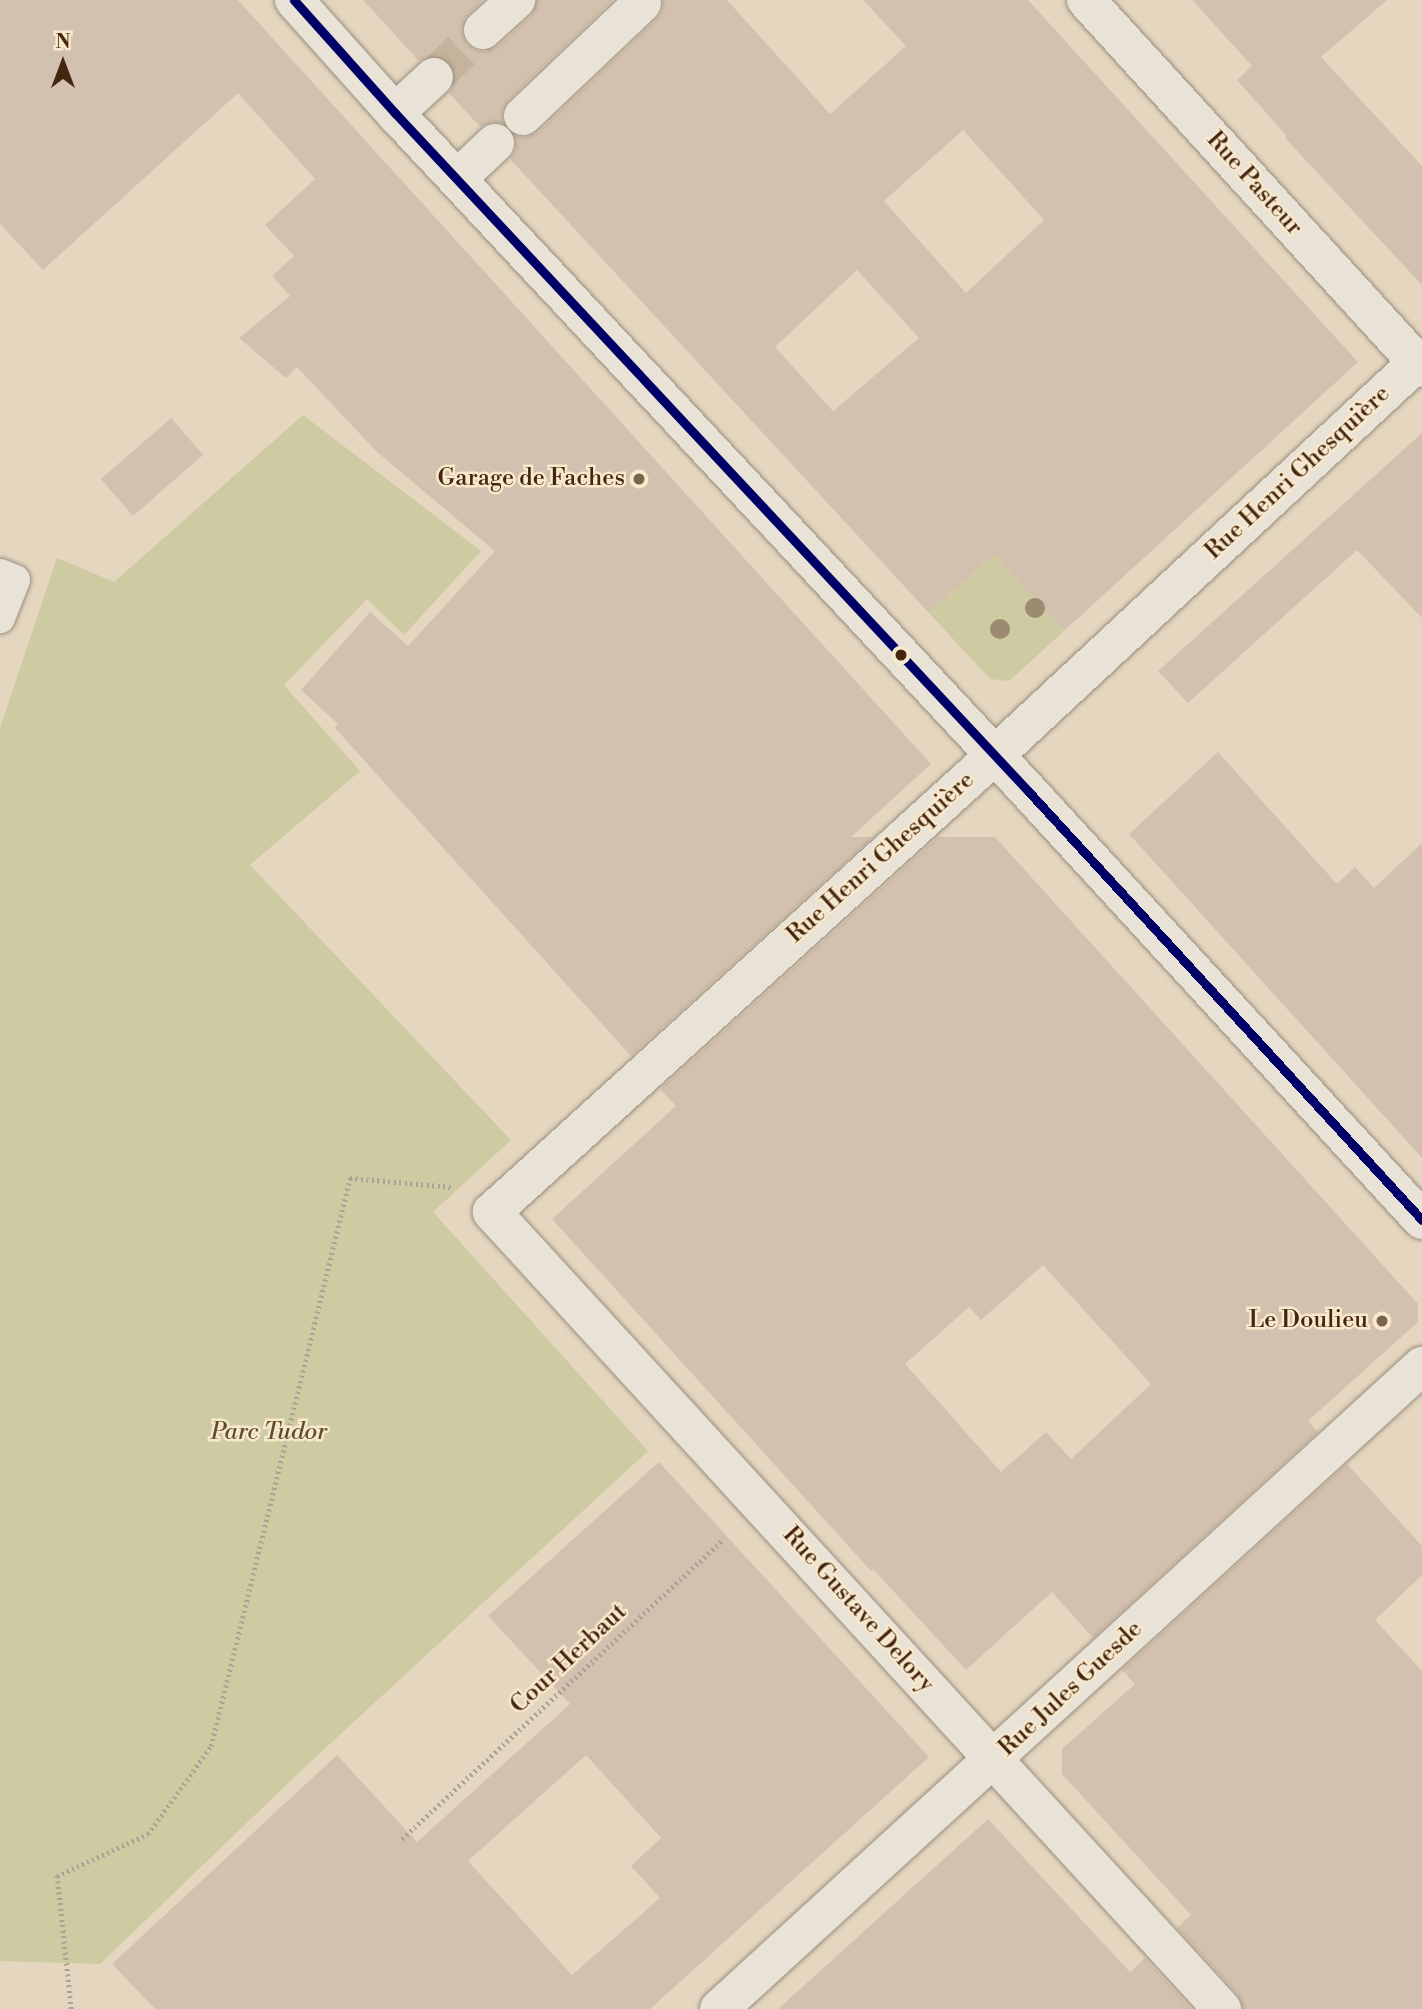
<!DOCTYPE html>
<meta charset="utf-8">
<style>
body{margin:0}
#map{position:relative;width:1422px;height:2009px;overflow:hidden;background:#e5d7bf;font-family:"Libre Bodoni",serif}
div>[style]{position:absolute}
.green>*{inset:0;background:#cecaa2}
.building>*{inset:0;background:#d3c1af;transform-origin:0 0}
.minor-tunnel>*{height:38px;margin-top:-19px;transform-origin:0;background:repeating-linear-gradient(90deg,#c5b39c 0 38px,transparent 0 57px)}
.path>*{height:4.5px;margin-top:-2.25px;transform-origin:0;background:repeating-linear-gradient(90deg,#aba297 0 2px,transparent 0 5.5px)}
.roads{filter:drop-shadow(0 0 2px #9a8e7f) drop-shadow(0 0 2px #9a8e7f)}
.service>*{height:30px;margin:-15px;padding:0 15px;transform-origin:15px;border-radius:15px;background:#e9e2d6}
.minor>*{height:38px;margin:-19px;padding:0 19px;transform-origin:19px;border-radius:19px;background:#e9e2d6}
.bus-1>*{height:9px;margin:-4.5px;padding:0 4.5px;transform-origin:4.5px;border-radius:4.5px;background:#006}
.trees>*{width:20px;height:20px;margin:-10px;border-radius:50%;background:#9c8b70}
.dots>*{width:19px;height:19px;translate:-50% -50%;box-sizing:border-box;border:4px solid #f8e8cc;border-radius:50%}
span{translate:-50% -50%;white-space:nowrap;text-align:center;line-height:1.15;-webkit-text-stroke:5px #f8e8cc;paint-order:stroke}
.street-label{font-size:24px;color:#432510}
.poi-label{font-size:24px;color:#432510}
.right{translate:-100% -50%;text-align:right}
.park-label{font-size:24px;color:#614c2f;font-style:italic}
.north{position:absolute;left:28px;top:28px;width:70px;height:70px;-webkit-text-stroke:5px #f8e8cc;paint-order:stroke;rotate:0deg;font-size:19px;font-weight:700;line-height:28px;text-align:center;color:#432510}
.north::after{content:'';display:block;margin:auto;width:24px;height:32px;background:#432510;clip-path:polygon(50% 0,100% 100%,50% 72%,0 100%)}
</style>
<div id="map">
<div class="green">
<div style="clip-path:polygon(303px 415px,481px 551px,404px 635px,367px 599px,284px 685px,360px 771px,250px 865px,511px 1140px,433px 1212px,648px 1451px,307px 1765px,100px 1964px,0 1961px,0 728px,57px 558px,114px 582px)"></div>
<div style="clip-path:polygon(994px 554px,1064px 631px,1009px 681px,990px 679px,929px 613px)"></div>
</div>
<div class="building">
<div style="clip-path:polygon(0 0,238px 0,931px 764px,851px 837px,873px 837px,631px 1056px,335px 728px,338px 724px,301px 690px,370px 612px,408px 646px,495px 551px,377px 452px,297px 367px,286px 378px,239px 338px,290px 296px,272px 276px,294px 256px,265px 225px,315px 179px,238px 93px,43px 270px,0 224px)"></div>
<div style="clip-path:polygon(363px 0,483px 0,468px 14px,462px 24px,462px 34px,467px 45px,477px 51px,487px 51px,498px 46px,531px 16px,537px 0,613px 0,508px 100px,502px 110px,502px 123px,491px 122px,480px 127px,449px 93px,455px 83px,455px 72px,450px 63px,440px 56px,429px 56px,419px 61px)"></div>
<div style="clip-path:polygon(evenodd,663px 0,727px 0,830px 114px,906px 46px,863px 0,1028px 0,1358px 362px,1064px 631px,994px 554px,929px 613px,510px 159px,516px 149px,515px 136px,527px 137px,538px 132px,657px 19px,663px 10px,663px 0,963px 130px,1044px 220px,966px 293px,884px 201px,963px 130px,663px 0,857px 270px,919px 338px,833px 411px,775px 347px,857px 270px)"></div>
<div style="clip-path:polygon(1192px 0,1387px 0,1321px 57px,1422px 166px,1422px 285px,1285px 138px,1287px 136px,1237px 80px,1252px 66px)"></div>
<div style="left:171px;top:418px;width:49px;height:93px;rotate:49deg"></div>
<div style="clip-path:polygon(1422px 433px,1422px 618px,1357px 550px,1188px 703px,1158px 671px)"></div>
<div style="clip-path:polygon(1218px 752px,1337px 884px,1355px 867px,1374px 888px,1422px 843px,1422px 1158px,1129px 834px)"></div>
<div style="clip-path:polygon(evenodd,938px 837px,995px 837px,1418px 1304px,1418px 1322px,1308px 1421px,1318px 1432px,1093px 1638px,1052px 1592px,966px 1670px,873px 1569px,871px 1571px,552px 1219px,676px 1106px,660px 1089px,938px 837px,1043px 1265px,1151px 1384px,1071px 1459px,1046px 1432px,1001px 1472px,905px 1364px,969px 1307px,981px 1320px,1043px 1265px)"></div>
<div style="clip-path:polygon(evenodd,659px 1462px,929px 1757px,650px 2009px,155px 2009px,112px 1964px,337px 1755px,417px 1842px,570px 1704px,488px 1616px,659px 1462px,586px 1755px,661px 1838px,631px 1866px,660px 1898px,572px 1975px,468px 1861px,586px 1755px)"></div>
<div style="clip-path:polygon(1347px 1464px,1422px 1546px,1422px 1575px,1375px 1620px,1422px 1671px,1422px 2009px,1243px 2009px,1238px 1994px,1177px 1928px,1191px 1915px,1062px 1774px,1062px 1749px,1135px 1684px,1122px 1670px)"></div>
<div style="clip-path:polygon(988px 1819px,1130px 1972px,1145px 1958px,1192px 2009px,778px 2009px)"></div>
</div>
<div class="minor-tunnel">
<div style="left:434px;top:77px;width:68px;rotate:-43.8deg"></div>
</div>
<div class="path">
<div style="left:402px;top:1839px;width:440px;rotate:-43deg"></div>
<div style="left:71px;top:2009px;width:134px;rotate:-96deg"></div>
<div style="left:57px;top:1876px;width:100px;rotate:-24.8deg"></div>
<div style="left:148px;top:1834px;width:108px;rotate:-54.4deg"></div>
<div style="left:211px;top:1746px;width:585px;rotate:-76.25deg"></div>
<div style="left:350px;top:1178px;width:101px;rotate:5.1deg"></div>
</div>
<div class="roads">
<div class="service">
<div style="left:0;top:574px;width:16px;rotate:22deg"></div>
<div style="left:15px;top:580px;width:41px;rotate:111.5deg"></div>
</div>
<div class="minor">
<div style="left:294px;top:0;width:152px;rotate:48.2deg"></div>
<div style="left:395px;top:113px;width:929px;rotate:46.96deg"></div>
<div style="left:1029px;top:792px;width:581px;rotate:47.44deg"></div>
<div style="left:1086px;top:0;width:498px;rotate:47.6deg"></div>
<div style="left:483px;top:30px;width:45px;rotate:-42.3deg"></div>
<div style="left:395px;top:113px;width:53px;rotate:-42.7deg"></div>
<div style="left:523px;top:116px;width:164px;rotate:-43.5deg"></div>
<div style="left:458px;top:178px;width:51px;rotate:-43.4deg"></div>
<div style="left:719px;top:2009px;width:953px;rotate:-42.45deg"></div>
<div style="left:1222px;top:2009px;width:1081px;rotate:-132.49deg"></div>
<div style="left:492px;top:1212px;width:678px;rotate:-42.25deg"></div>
<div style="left:994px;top:756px;width:584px;rotate:-42.92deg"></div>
</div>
</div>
<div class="bus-1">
<div style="left:294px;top:0;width:152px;rotate:48.2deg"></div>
<div style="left:395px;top:113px;width:929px;rotate:46.96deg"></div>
<div style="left:1029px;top:792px;width:581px;rotate:47.44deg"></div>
</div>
<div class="trees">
<div style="left:1035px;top:608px"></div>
<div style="left:1000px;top:629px"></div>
</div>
<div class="dots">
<div style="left:639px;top:479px;background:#7c634d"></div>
<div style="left:901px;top:655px;background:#432510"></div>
<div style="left:1382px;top:1321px;background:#7c634d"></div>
</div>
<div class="street-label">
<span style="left:1254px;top:184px;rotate:48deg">Rue Pasteur</span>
<span style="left:1298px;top:473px;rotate:-43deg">Rue Henri Ghesquière</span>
<span style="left:881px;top:858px;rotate:-42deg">Rue Henri Ghesquière</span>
<span style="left:858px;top:1610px;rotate:48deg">Rue Gustave Delory</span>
<span style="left:569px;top:1659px;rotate:-43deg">Cour Herbaut</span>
<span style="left:1071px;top:1689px;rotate:-43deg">Rue Jules Guesde</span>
</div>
<div class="poi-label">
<span class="right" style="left:625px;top:479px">Garage de Faches</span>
<span class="right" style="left:1368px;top:1321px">Le Doulieu</span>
</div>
<div class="park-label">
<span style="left:269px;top:1433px">Parc Tudor</span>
</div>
<div class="north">N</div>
</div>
